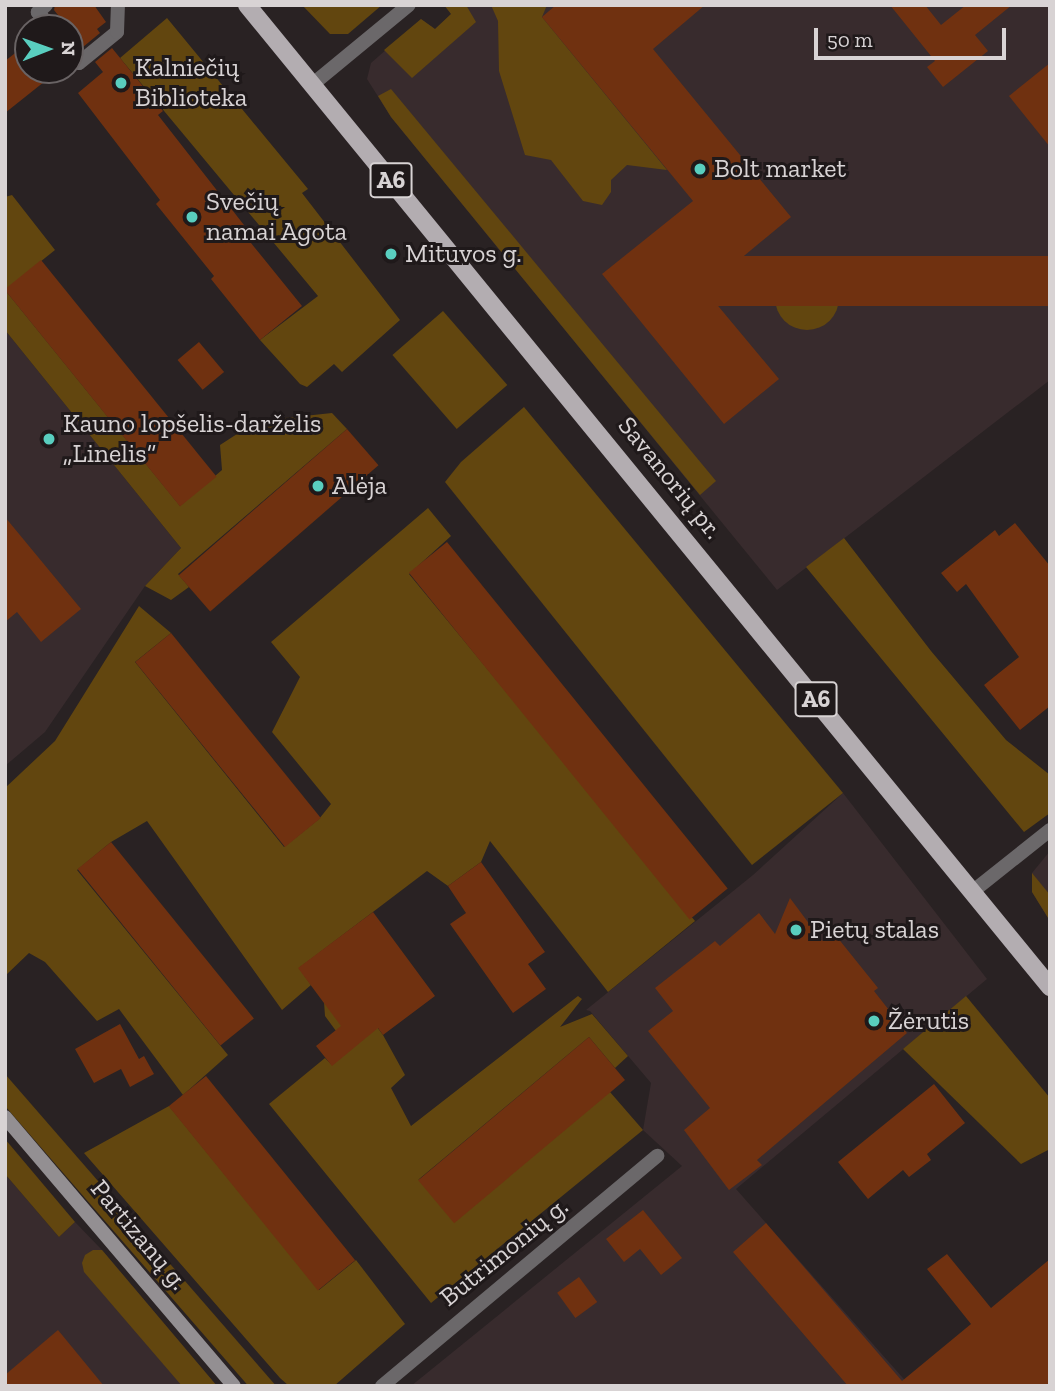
<!DOCTYPE html>
<meta charset="utf-8">
<style>
body{margin:0}
#map{position:relative;width:1055px;height:1391px;overflow:hidden;background:#292223;font-family:"Zilla Slab",serif}
div>[style]{position:absolute}
.built>*{inset:0;background:#382b2d}
.green>*{inset:0;background:#62460f;transform-origin:0 0}
.round{border-radius:50%}
.building>*{inset:0;background:#703110;transform-origin:0 0}
.lane>*{height:14px;margin:-7px;padding:0 7px;transform-origin:7px;border-radius:7px;background:#6b686a}
.street>*{height:14px;margin:-7px;padding:0 7px;transform-origin:7px;border-radius:7px;background:#6b686a}
.secondary>*{height:14px;margin:-7px;padding:0 7px;transform-origin:7px;border-radius:7px;background:#938f92}
.primary>*{height:18px;margin:-9px;padding:0 9px;transform-origin:9px;border-radius:9px;background:#b3adb1}
.dots>*{width:19px;height:19px;translate:-50% -50%;box-sizing:border-box;border:4px solid #1f191a;border-radius:50%}
span{translate:-50% -50%;white-space:nowrap;text-align:center;line-height:1.15;-webkit-text-stroke:6px #1f191a;paint-order:stroke}
.shield-label span{padding:2px 5px;background:#1f191a;border:2px solid;border-radius:5px;-webkit-text-stroke-width:0}
.shield-label{font-size:24px;color:#d8d3d4;font-weight:700}
.poi-label{font-size:26px;color:#d8d3d4}
.left{translate:0 -50%;text-align:left}
.street-label{font-size:26px;color:#d8d3d4}
.frame{position:absolute;inset:0;border:7px solid #d8d3d4;pointer-events:none}
.north{position:absolute;left:14px;top:14px;width:70px;height:70px;box-sizing:border-box;background:#1f191a;border:2px solid #696364;border-radius:50%;rotate:89deg;font-size:19px;font-weight:700;line-height:28px;text-align:center;color:#d8d3d4}
.north::after{content:'';display:block;margin:auto;width:24px;height:32px;background:#59cebf;clip-path:polygon(50% 0,100% 100%,50% 72%,0 100%)}
.scale{position:absolute;left:814px;top:28px;width:192px;height:32px;box-sizing:border-box;border:4px solid #d8d3d4;border-top:0;padding-left:9px;font-size:21px;line-height:24px;white-space:nowrap;color:#d8d3d4;-webkit-text-stroke:5px #1f191a;paint-order:stroke}
</style>
<div id="map">
<div class="built">
<div style="clip-path:polygon(461px 5px,1050px 5px,1050px 380px,777px 590px,391px 117px,367px 79px,371px 63px,421px 19px,435px 29px)"></div>
<div style="clip-path:polygon(5px 330px,181px 548px,145px 586px,45px 732px,5px 766px)"></div>
<div style="clip-path:polygon(843px 793px,987px 979px,736px 1189px,910px 1386px,411px 1386px,682px 1166px,643px 1130px,651px 1083px,590px 1011px,586px 1010px,753px 875px)"></div>
<div style="clip-path:polygon(1050px 851px,1050px 921px,1032px 892px,1032px 873px)"></div>
<div style="clip-path:polygon(5px 1174px,59px 1237px,75px 1222px,102px 1250px,217px 1386px,5px 1386px)"></div>
</div>
<div class="green">
<div style="clip-path:polygon(302px 5px,382px 5px,348px 34px,330px 34px)"></div>
<div style="clip-path:polygon(444px 5px,466px 5px,476px 22px,412px 78px,384px 50px,421px 19px,435px 29px,451px 14px)"></div>
<div style="clip-path:polygon(491px 5px,547px 5px,542px 17px,667px 170px,627px 165px,611px 180px,611px 192px,602px 205px,583px 201px,551px 160px,525px 155px,499px 71px,498px 21px)"></div>
<div style="clip-path:polygon(167px 18px,308px 189px,302px 193px,400px 320px,342px 372px,334px 364px,307px 387px,300px 384px,260px 340px,318px 296px,120px 58px)"></div>
<div style="clip-path:polygon(391px 89px,716px 481px,700px 495px,391px 117px,378px 96px)"></div>
<div style="clip-path:polygon(12px 195px,55px 250px,5px 290px,180px 506px,222px 470px,220px 445px,257px 421px,332px 413px,347px 429px,178px 574px,189px 587px,171px 600px,145px 586px,181px 548px,5px 330px,5px 197px)"></div>
<div class="round" style="left:775px;top:266px;width:64px;height:64px"></div>
<div style="left:443px;top:311px;width:98px;height:67px;rotate:49deg"></div>
<div style="clip-path:polygon(524px 407px,843px 793px,752px 865px,445px 482px,461px 462px)"></div>
<div style="clip-path:polygon(428px 508px,451px 536px,409px 574px,695px 921px,608px 992px,490px 841px,481px 862px,448px 886px,427px 871px,299px 968px,311px 985px,282px 1010px,147px 821px,111px 842px,77px 870px,228px 1055px,183px 1095px,119px 1009px,97px 1021px,45px 962px,29px 953px,5px 976px,5px 788px,55px 741px,139px 606px,171px 633px,135px 662px,284px 847px,319px 819px,331px 804px,272px 732px,300px 677px,271px 642px)"></div>
<div style="clip-path:polygon(844px 538px,931px 651px,1006px 740px,1050px 775px,1050px 813px,1024px 832px,806px 567px)"></div>
<div style="clip-path:polygon(1032px 873px,1050px 895px,1050px 921px,1032px 892px)"></div>
<div style="clip-path:polygon(346px 985px,383px 1035px,405px 1075px,391px 1088px,411px 1126px,578px 996px,582px 999px,560px 1027px,592px 1014px,628px 1056px,615px 1068px,589px 1037px,418px 1180px,610px 1092px,643px 1130px,431px 1303px,269px 1104px,325px 1058px,332px 1065px,350px 1050px,325px 1016px,324px 1002px)"></div>
<div style="clip-path:polygon(966px 996px,1050px 1098px,1050px 1149px,1021px 1164px,903px 1049px)"></div>
<div style="left:5px;top:1074px;width:412px;height:21px;rotate:49deg"></div>
<div style="clip-path:polygon(169px 1106px,319px 1290px,356px 1260px,405px 1324px,334px 1386px,289px 1386px,280px 1378px,84px 1153px)"></div>
<div style="clip-path:polygon(5px 1139px,75px 1222px,59px 1237px,5px 1174px)"></div>
<div style="clip-path:polygon(93px 1250px,102px 1250px,217px 1386px,182px 1386px,84px 1272px,82px 1263px,85px 1255px)"></div>
</div>
<div class="building">
<div style="clip-path:polygon(55px 5px,94px 5px,106px 22px,97px 29px,100px 33px,83px 47px,54px 10px)"></div>
<div style="clip-path:polygon(556px 5px,705px 5px,653px 49px,791px 217px,704px 289px,779px 379px,724px 424px,602px 274px,693px 201px,542px 17px)"></div>
<div style="clip-path:polygon(890px 5px,925px 5px,941px 25px,966px 5px,1012px 5px,975px 35px,988px 51px,943px 87px,927px 67px,935px 61px)"></div>
<div style="clip-path:polygon(28px 43px,28px 70px,59px 70px,5px 113px,5px 61px)"></div>
<div style="clip-path:polygon(112px 48px,163px 111px,158px 115px,251px 234px,247px 238px,302px 306px,260px 340px,211px 279px,214px 276px,156px 204px,160px 200px,78px 93px,103px 72px,95px 62px)"></div>
<div style="clip-path:polygon(1050px 63px,1050px 147px,1009px 96px)"></div>
<div style="left:1050px;top:256px;width:50px;height:359px;rotate:90deg"></div>
<div style="left:41px;top:260px;width:279px;height:47px;rotate:51deg"></div>
<div style="left:199px;top:342px;width:39px;height:28px;rotate:50deg"></div>
<div style="left:347px;top:429px;width:48px;height:223px;rotate:49deg"></div>
<div style="clip-path:polygon(5px 517px,81px 609px,41px 642px,17px 612px,5px 622px)"></div>
<div style="clip-path:polygon(1015px 523px,1050px 566px,1050px 706px,1020px 730px,984px 685px,1019px 657px,966px 584px,957px 592px,941px 573px,995px 530px,999px 536px)"></div>
<div style="left:447px;top:542px;width:446px;height:49px;rotate:51deg"></div>
<div style="left:171px;top:633px;width:238px;height:46px;rotate:51deg"></div>
<div style="left:111px;top:842px;width:227px;height:43px;rotate:51deg"></div>
<div style="clip-path:polygon(481px 862px,545px 952px,528px 964px,546px 989px,513px 1013px,450px 924px,466px 913px,448px 886px)"></div>
<div style="clip-path:polygon(790px 898px,822px 941px,833px 932px,878px 988px,874px 991px,907px 1033px,757px 1160px,762px 1165px,729px 1190px,684px 1130px,710px 1108px,648px 1031px,673px 1011px,655px 988px,715px 941px,720px 946px,759px 913px,775px 934px)"></div>
<div style="clip-path:polygon(373px 912px,435px 996px,383px 1035px,378px 1028px,332px 1066px,316px 1046px,341px 1026px,298px 968px)"></div>
<div style="clip-path:polygon(120px 1024px,139px 1059px,144px 1056px,154px 1074px,130px 1087px,121px 1069px,94px 1083px,75px 1049px)"></div>
<div style="left:589px;top:1037px;width:56px;height:223px;rotate:50deg"></div>
<div style="left:206px;top:1076px;width:237px;height:48px;rotate:51deg"></div>
<div style="clip-path:polygon(934px 1084px,965px 1123px,927px 1154px,931px 1160px,909px 1177px,903px 1170px,868px 1199px,838px 1162px)"></div>
<div style="clip-path:polygon(643px 1210px,682px 1258px,661px 1275px,640px 1249px,624px 1262px,606px 1239px)"></div>
<div style="clip-path:polygon(766px 1223px,902px 1381px,971px 1324px,927px 1269px,947px 1254px,991px 1308px,1050px 1259px,1050px 1386px,848px 1386px,733px 1252px)"></div>
<div style="left:579px;top:1277px;width:31px;height:27px;rotate:54deg"></div>
<div style="clip-path:polygon(58px 1330px,104px 1386px,5px 1386px,5px 1375px)"></div>
</div>
<div class="lane">
<div style="left:46px;top:5px;width:11px;rotate:139deg"></div>
<div style="left:38px;top:12px;width:21px;rotate:51deg"></div>
<div style="left:70px;top:52px;width:14px;rotate:51deg"></div>
<div style="left:79px;top:63px;width:49px;rotate:-39.2deg"></div>
<div style="left:117px;top:32px;width:25px;rotate:-88deg"></div>
</div>
<div class="street">
<div style="left:313px;top:84px;width:124px;rotate:-39.5deg"></div>
<div style="left:972px;top:892px;width:100px;rotate:-38.5deg"></div>
<div style="left:382px;top:1386px;width:359px;rotate:-39.9deg"></div>
</div>
<div class="secondary">
<div style="left:5px;top:1117px;width:353px;rotate:49.6deg"></div>
</div>
<div class="primary">
<div style="left:247px;top:5px;width:1269px;rotate:50.73deg"></div>
</div>
<div class="dots">
<div style="left:121px;top:83px;background:#59cebf"></div>
<div style="left:700px;top:169px;background:#59cebf"></div>
<div style="left:192px;top:217px;background:#59cebf"></div>
<div style="left:391px;top:254px;background:#59cebf"></div>
<div style="left:49px;top:439px;background:#59cebf"></div>
<div style="left:318px;top:486px;background:#59cebf"></div>
<div style="left:796px;top:930px;background:#59cebf"></div>
<div style="left:874px;top:1021px;background:#59cebf"></div>
</div>
<div class="shield-label">
<span style="left:391px;top:180px">A6</span>
<span style="left:816px;top:699px">A6</span>
</div>
<div class="poi-label">
<span class="left" style="left:135px;top:83px">Kalniečių<br>Biblioteka</span>
<span class="left" style="left:714px;top:169px">Bolt market</span>
<span class="left" style="left:206px;top:217px">Svečių<br>namai Agota</span>
<span class="left" style="left:405px;top:254px">Mituvos g.</span>
<span class="left" style="left:63px;top:439px">Kauno lopšelis-darželis<br>„Linelis“</span>
<span class="left" style="left:332px;top:486px">Alėja</span>
<span class="left" style="left:810px;top:930px">Pietų stalas</span>
<span class="left" style="left:888px;top:1021px">Žėrutis</span>
</div>
<div class="street-label">
<span style="left:670px;top:478px;rotate:51deg">Savanorių pr.</span>
<span style="left:139px;top:1235px;rotate:50deg">Partizanų g.</span>
<span style="left:504px;top:1252px;rotate:-39deg">Butrimonių g.</span>
</div>
<div class="frame"></div>
<div class="north">N</div>
<div class="scale">50 m</div>
</div>
